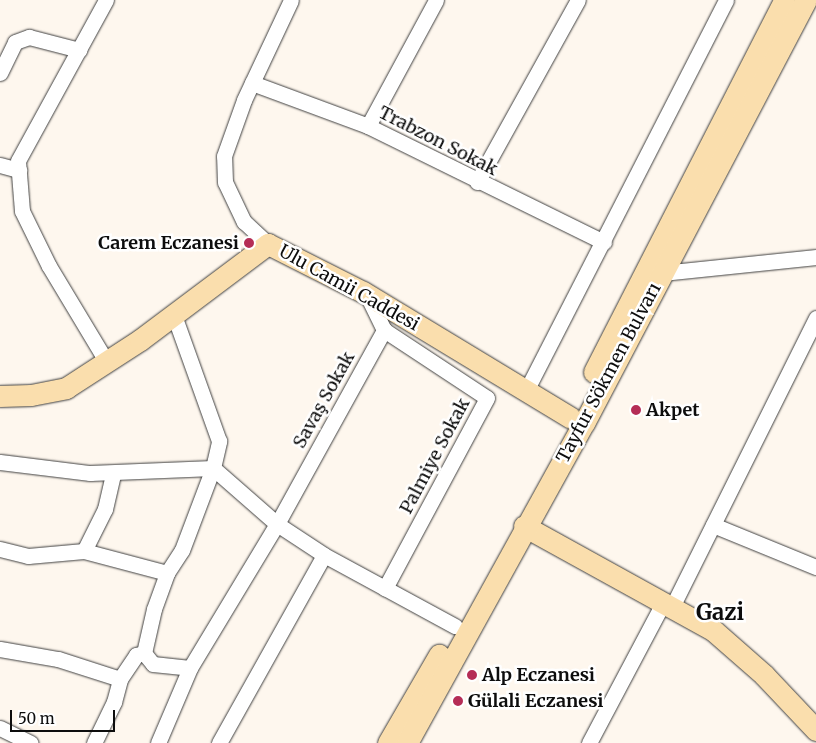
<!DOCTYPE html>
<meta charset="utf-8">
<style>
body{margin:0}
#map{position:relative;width:816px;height:743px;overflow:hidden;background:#fef7ee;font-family:Merriweather,serif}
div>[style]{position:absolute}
.roads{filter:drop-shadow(0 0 1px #404040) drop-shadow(0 0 1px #404040)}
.street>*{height:15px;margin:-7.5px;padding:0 7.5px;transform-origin:7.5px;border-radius:7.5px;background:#fff}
.secondary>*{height:21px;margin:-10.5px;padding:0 10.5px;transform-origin:10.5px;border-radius:10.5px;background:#fadead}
.dots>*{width:14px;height:14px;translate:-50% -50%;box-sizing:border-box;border:2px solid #fff;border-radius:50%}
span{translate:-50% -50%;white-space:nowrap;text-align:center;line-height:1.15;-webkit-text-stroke:5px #fff;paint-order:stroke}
.street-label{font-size:18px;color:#0d0d0d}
.poi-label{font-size:18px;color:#0d0d0d;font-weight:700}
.right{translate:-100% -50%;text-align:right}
.left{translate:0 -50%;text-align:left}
.district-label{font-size:22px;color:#0d0d0d;font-weight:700}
.scale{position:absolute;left:10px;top:710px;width:105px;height:22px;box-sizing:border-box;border:2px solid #0d0d0d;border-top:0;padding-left:6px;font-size:15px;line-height:18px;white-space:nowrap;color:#0d0d0d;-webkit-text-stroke:4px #fff;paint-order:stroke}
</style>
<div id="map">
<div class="roads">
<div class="street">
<div style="left:106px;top:0;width:183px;rotate:118.7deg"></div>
<div style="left:18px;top:161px;width:50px;rotate:85.4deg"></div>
<div style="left:22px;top:211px;width:61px;rotate:63.9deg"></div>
<div style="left:49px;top:266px;width:111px;rotate:59deg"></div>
<div style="left:0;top:73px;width:34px;rotate:-64deg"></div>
<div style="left:15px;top:42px;width:15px;rotate:-20deg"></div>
<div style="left:29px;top:37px;width:52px;rotate:14.6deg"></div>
<div style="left:252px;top:83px;width:124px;rotate:20.3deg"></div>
<div style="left:368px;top:126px;width:263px;rotate:26.2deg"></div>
<div style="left:368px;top:126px;width:143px;rotate:-61.6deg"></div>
<div style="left:0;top:165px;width:20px;rotate:15deg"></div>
<div style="left:477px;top:182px;width:208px;rotate:-61deg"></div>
<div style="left:268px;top:244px;width:33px;rotate:-137deg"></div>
<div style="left:244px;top:222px;width:44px;rotate:-115.4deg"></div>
<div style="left:225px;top:182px;width:26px;rotate:-92deg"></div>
<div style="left:224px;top:156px;width:59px;rotate:-70.3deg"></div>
<div style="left:244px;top:100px;width:110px;rotate:-64.8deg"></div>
<div style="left:657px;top:271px;width:5px;rotate:22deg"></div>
<div style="left:662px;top:273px;width:155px;rotate:-5.9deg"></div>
<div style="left:384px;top:330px;width:123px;rotate:33.4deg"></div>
<div style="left:487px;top:398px;width:216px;rotate:118.2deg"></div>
<div style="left:526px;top:391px;width:439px;rotate:-62.9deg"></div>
<div style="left:0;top:462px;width:91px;rotate:7deg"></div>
<div style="left:90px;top:473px;width:123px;rotate:-2.3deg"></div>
<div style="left:213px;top:468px;width:85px;rotate:41.2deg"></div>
<div style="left:277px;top:524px;width:56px;rotate:33.4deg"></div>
<div style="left:324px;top:555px;width:149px;rotate:28.5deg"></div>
<div style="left:713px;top:525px;width:111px;rotate:22.2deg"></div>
<div style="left:0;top:549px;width:29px;rotate:14deg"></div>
<div style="left:28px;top:556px;width:56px;rotate:-5.1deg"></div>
<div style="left:84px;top:551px;width:86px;rotate:14.8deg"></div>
<div style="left:84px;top:551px;width:47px;rotate:-63.4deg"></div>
<div style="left:105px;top:509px;width:37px;rotate:-77deg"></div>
<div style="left:672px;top:607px;width:323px;rotate:-63.5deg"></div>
<div style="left:0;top:649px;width:59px;rotate:9.8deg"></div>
<div style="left:58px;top:659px;width:65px;rotate:17.9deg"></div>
<div style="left:144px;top:653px;width:45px;rotate:-77.2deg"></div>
<div style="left:154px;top:609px;width:38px;rotate:-70deg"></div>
<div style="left:167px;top:573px;width:27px;rotate:-57deg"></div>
<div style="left:182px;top:550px;width:88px;rotate:-69.3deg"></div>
<div style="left:213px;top:468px;width:28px;rotate:-77deg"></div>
<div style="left:219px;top:441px;width:134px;rotate:-109.7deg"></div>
<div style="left:144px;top:653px;width:14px;rotate:51deg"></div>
<div style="left:153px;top:664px;width:37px;rotate:6deg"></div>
<div style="left:0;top:728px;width:34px;rotate:26deg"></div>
<div style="left:94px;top:743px;width:46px;rotate:-64deg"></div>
<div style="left:114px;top:702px;width:24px;rotate:-75deg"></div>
<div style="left:120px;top:679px;width:29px;rotate:-56deg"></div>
<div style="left:136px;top:655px;width:8px;rotate:-14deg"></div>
<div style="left:158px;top:743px;width:82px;rotate:-66.9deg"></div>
<div style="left:190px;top:668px;width:168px;rotate:-58.9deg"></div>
<div style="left:277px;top:524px;width:222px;rotate:-61.1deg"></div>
<div style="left:384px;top:330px;width:39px;rotate:-116deg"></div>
<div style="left:219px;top:743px;width:215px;rotate:-60.8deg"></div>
<div style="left:589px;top:743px;width:158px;rotate:-62.1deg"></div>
</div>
<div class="secondary">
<div style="left:594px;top:372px;width:418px;rotate:-62.9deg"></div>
<div style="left:0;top:396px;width:31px;rotate:-2deg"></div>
<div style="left:31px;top:395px;width:36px;rotate:-11deg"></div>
<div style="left:66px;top:388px;width:88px;rotate:-33deg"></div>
<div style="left:140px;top:340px;width:160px;rotate:-36.9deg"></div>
<div style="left:268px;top:244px;width:106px;rotate:26.8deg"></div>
<div style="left:363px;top:292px;width:243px;rotate:31.2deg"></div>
<div style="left:524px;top:526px;width:217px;rotate:28.9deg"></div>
<div style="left:714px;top:631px;width:67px;rotate:41.3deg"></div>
<div style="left:764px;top:675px;width:76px;rotate:46.6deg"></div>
<div style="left:388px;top:743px;width:102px;rotate:-59.9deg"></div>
<div style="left:407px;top:743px;width:366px;rotate:-61.1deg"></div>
<div style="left:584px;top:423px;width:478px;rotate:-62.3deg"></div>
</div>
</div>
<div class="dots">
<div style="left:249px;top:243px;background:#b52d56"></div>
<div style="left:636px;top:410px;background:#b52d56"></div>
<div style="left:472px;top:675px;background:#b52d56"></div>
<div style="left:458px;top:701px;background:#b52d56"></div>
</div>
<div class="street-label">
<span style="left:438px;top:141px;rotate:27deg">Trabzon Sokak</span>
<span style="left:349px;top:288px;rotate:29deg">Ulu Camii Caddesi</span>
<span style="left:609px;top:373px;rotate:-62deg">Tayfur Sökmen Bulvarı</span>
<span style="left:324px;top:400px;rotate:-61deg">Savaş Sokak</span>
<span style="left:435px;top:456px;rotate:-62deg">Palmiye Sokak</span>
</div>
<div class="poi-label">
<span class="right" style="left:239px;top:243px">Carem Eczanesi</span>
<span class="left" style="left:646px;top:410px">Akpet</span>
<span class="left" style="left:482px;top:675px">Alp Eczanesi</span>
<span class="left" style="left:468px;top:701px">Gülali Eczanesi</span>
</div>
<div class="district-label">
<span style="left:720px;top:613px">Gazi</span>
</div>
<div class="scale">50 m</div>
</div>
